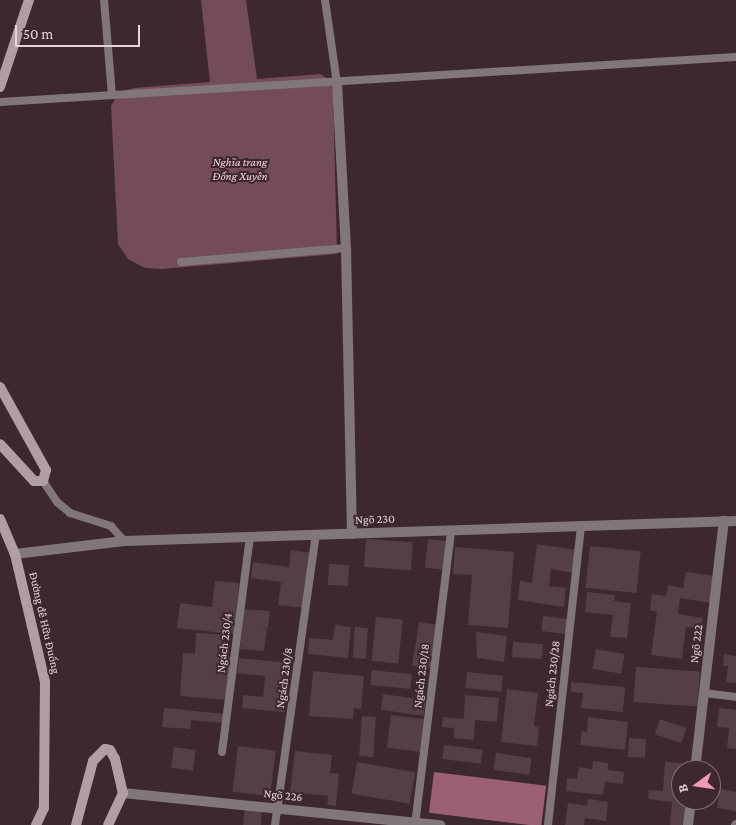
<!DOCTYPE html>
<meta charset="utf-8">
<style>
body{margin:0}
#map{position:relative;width:736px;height:825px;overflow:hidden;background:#3d282f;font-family:"Crimson Pro",serif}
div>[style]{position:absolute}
.green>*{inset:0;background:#744b5a}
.water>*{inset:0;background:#9c6076;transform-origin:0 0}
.building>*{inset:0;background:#553f46;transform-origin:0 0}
.lane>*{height:8px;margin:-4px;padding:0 4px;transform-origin:4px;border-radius:4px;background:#817679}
.street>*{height:10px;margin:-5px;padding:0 5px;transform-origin:5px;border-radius:5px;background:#817679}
.secondary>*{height:10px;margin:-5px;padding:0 5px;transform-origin:5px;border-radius:5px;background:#b09ea3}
span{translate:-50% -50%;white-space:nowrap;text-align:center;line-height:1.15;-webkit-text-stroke:4px #3d282f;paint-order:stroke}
.park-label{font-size:12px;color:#f6d0dc;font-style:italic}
.street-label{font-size:12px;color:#e2d4d8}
.north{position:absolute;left:671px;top:760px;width:50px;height:50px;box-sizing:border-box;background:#3d282f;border:1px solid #7f6d73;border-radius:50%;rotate:256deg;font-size:14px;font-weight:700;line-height:20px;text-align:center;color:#e2d4d8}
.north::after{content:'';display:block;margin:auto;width:18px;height:22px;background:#ef9ab9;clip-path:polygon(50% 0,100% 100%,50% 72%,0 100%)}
.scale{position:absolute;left:15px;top:25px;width:125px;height:22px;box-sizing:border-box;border:2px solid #e2d4d8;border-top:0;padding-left:6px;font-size:15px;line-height:18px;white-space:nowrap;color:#e2d4d8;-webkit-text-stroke:4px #3d282f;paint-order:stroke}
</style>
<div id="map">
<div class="green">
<div style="clip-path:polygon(201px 0,246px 0,257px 79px,320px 74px,330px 80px,333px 91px,337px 254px,162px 269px,145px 268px,128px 259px,118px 244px,111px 106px,119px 93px,134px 88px,210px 82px)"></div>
</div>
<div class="water">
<div style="left:434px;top:772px;width:113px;height:41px;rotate:7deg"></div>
</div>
<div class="building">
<div style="left:366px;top:539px;width:47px;height:28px;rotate:4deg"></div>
<div style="left:428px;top:539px;width:19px;height:29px;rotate:6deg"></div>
<div style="clip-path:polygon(537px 544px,576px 550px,573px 573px,551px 569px,549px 586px,566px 588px,564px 607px,518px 600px,520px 581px,532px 583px)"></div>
<div style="left:590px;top:546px;width:51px;height:42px;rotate:6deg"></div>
<div style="clip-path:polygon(455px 547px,514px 552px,508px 628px,468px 625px,472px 575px,453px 574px)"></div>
<div style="clip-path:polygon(291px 550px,312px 553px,305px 608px,278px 605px,281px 582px,251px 578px,253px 562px,289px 567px)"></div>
<div style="left:329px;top:564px;width:20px;height:21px;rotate:3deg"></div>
<div style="clip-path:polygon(686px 572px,715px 576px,711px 603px,680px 598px,678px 614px,703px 618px,701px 629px,686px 627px,682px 659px,651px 655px,657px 612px,650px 610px,652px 594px,666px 596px,668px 585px,683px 588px)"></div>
<div style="clip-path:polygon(215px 581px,239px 583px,234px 634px,177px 628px,180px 603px,212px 607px)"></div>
<div style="clip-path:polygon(587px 592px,615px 595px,614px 601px,631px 603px,627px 638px,610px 637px,613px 615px,585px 612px)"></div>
<div style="clip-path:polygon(244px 609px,270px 611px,268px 628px,258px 628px,267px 629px,264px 651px,240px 649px)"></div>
<div style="left:543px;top:616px;width:25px;height:15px;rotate:7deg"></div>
<div style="left:376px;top:617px;width:27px;height:44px;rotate:6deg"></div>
<div style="left:419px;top:622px;width:19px;height:44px;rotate:9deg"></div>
<div style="clip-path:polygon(335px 625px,351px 627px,348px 658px,308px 654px,309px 638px,333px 640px)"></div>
<div style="left:355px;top:627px;width:13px;height:31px;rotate:4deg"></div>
<div style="clip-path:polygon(476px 632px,507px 636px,504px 662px,477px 658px)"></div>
<div style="clip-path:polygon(196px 633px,226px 635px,224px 656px,232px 657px,227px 700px,180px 696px,183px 653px,195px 654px)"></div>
<div style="left:513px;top:642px;width:30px;height:15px;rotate:4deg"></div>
<div style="left:596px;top:649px;width:29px;height:20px;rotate:10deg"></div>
<div style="clip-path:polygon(724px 654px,736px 656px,736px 683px,726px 682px,728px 666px,723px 666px)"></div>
<div style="clip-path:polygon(239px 658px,289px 663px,284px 712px,242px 708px,243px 695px,263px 697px,265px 676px,237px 673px)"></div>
<div style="left:636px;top:667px;width:64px;height:35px;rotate:4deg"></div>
<div style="left:372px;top:670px;width:40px;height:15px;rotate:6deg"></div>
<div style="clip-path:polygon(313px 671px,364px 676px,361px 709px,354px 708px,353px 719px,309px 716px)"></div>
<div style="left:467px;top:672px;width:36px;height:16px;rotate:6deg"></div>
<div style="clip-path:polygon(571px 682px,625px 687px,623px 712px,581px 708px,583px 693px,571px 692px)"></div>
<div style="clip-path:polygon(507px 689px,538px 693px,534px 726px,539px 727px,537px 746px,501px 742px)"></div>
<div style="left:383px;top:694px;width:43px;height:16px;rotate:8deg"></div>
<div style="clip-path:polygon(465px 695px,499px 698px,497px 722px,475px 720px,474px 740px,454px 738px,454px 728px,442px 727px,443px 717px,464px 719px)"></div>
<div style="clip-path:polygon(164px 708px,225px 714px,224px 723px,191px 720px,190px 729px,162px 727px)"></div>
<div style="clip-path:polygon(719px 708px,736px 710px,736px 749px,727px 748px,729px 728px,717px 727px)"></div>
<div style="left:391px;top:715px;width:35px;height:33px;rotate:7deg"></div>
<div style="left:362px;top:716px;width:14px;height:40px;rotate:4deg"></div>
<div style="clip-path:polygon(588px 717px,628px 722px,625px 750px,580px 745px,582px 731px,587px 732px)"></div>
<div style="left:660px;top:719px;width:28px;height:16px;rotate:19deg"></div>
<div style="left:629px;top:738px;width:17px;height:19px;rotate:3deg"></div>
<div style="left:444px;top:745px;width:39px;height:14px;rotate:7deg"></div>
<div style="left:238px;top:746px;width:38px;height:46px;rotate:7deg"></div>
<div style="left:174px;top:747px;width:22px;height:21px;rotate:8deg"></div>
<div style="clip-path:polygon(295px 751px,332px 755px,330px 773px,339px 774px,336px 806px,327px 805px,328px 796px,290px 792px)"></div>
<div style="left:496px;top:753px;width:36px;height:17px;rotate:8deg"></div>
<div style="clip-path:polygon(593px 761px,608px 763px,608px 770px,624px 772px,623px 784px,605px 782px,603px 795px,566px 791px,567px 778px,577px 779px,579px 767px,592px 769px)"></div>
<div style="left:357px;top:762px;width:59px;height:32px;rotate:10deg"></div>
<div style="clip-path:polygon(665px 762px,692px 764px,692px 770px,681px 770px,681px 783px,674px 782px,673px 792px,681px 793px,681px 800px,689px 800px,686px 825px,670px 825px,672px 802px,648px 799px,649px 790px,663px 791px)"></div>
<div style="clip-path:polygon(715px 788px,736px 792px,736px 811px,717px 808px,719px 796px,713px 795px)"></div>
<div style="clip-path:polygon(588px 799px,608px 802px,606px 821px,585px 818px,584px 825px,565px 825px,568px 803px,587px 806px)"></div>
<div style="clip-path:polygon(245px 808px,262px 810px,261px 825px,243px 825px)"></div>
</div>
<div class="lane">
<div style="left:104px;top:0;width:95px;rotate:85.2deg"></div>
<div style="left:325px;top:0;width:84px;rotate:81.8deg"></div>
<div style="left:0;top:102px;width:737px;rotate:-3.5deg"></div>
<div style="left:181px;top:262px;width:166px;rotate:-4.8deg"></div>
<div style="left:43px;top:481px;width:25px;rotate:56deg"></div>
<div style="left:57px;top:502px;width:17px;rotate:40deg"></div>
<div style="left:70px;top:513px;width:43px;rotate:17.6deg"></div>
<div style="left:111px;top:526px;width:20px;rotate:49deg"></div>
<div style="left:704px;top:693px;width:32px;rotate:7deg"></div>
<div style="left:222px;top:752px;width:217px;rotate:-82.6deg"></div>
<div style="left:275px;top:825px;width:293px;rotate:-82deg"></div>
<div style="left:415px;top:825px;width:297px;rotate:-83deg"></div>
<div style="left:548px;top:825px;width:301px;rotate:-83.7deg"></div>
<div style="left:735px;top:825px;width:1px;rotate:-45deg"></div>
</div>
<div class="street">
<div style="left:337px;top:83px;width:165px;rotate:86.9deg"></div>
<div style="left:346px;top:248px;width:286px;rotate:88.8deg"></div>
<div style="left:15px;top:554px;width:110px;rotate:-6.8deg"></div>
<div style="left:124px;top:541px;width:612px;rotate:-1.87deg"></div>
<div style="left:695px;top:770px;width:251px;rotate:-83.4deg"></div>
<div style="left:123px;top:793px;width:319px;rotate:5.8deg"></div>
<div style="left:688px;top:825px;width:25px;rotate:-83deg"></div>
</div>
<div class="secondary">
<div style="left:0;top:87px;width:92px;rotate:-71.6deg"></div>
<div style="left:0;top:387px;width:95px;rotate:61deg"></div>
<div style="left:46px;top:470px;width:11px;rotate:105deg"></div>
<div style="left:43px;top:481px;width:9px;rotate:180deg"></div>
<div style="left:34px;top:481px;width:50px;rotate:-132.6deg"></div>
<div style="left:0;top:519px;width:38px;rotate:67deg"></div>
<div style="left:15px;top:554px;width:131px;rotate:76.8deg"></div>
<div style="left:45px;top:682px;width:126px;rotate:90.5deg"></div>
<div style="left:44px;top:808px;width:19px;rotate:115deg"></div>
<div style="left:76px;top:825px;width:66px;rotate:-75.1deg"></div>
<div style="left:93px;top:761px;width:17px;rotate:-45deg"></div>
<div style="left:105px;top:749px;width:5px;rotate:11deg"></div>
<div style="left:110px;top:750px;width:10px;rotate:61deg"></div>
<div style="left:115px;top:759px;width:35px;rotate:77deg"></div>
<div style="left:123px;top:793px;width:35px;rotate:115deg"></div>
</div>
<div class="park-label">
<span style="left:240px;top:170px">Nghĩa trang<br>Đổng Xuyên</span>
</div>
<div class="street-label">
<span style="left:375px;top:520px;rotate:-2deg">Ngõ 230</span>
<span style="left:44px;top:623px;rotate:77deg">Đường đê Hữu Đuống</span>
<span style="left:225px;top:643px;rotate:-83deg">Ngách 230/4</span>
<span style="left:697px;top:644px;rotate:-83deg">Ngõ 222</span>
<span style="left:553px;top:674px;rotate:-84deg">Ngách 230/28</span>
<span style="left:422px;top:676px;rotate:-83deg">Ngách 230/18</span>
<span style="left:285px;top:678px;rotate:-82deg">Ngách 230/8</span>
<span style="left:283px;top:796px;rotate:6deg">Ngõ 226</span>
</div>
<div class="north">B</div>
<div class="scale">50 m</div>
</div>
